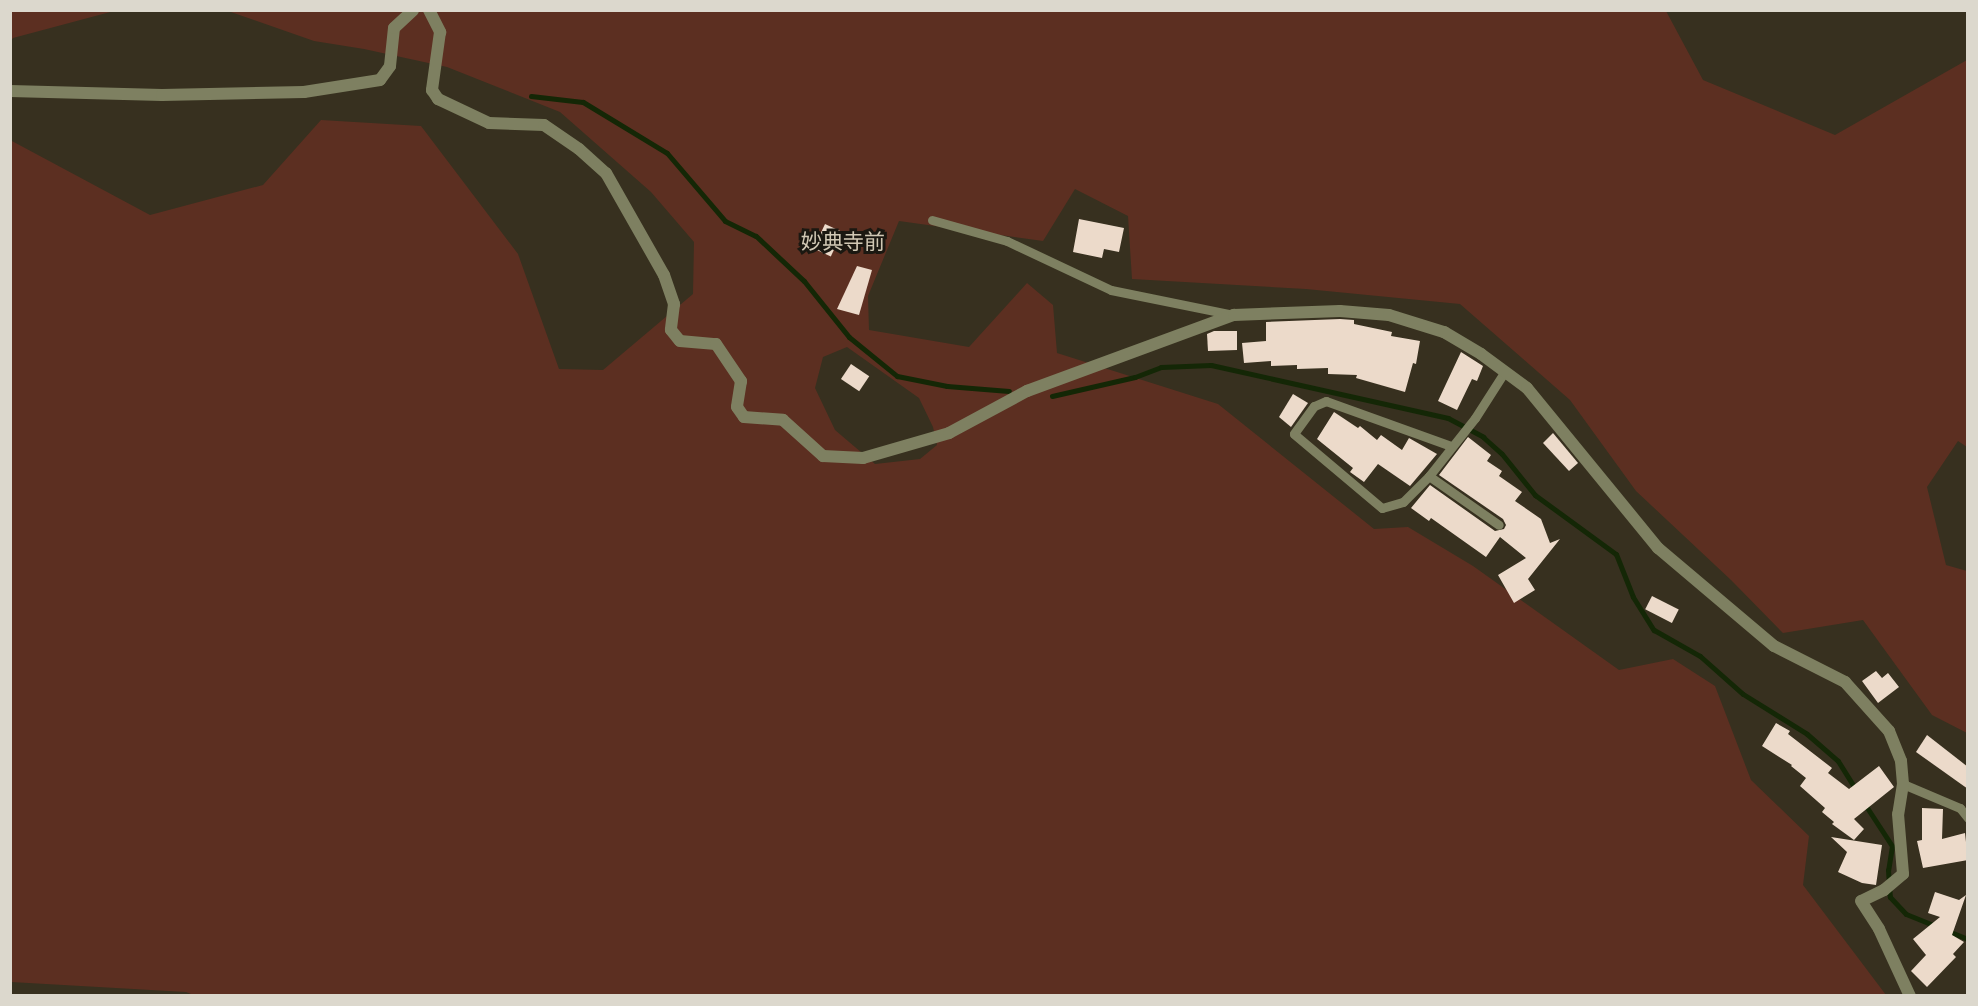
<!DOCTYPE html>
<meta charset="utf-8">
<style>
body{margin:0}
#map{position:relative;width:1978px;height:1006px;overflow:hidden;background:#37301f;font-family:Mulish,"Noto Sans JP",sans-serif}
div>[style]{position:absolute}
.green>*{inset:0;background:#5c2f21}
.stream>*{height:5px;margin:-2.5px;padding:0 2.5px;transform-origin:2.5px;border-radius:2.5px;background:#142706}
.building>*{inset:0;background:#ecdaca;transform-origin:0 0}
.lane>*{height:9px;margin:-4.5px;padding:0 4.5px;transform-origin:4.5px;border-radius:4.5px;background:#7e8061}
.street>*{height:12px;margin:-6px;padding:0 6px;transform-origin:6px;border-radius:6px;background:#7e8061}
span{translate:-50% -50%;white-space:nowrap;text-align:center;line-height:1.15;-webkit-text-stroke:6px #1b1811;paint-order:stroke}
.quarter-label{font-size:21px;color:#d1c8b4}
.frame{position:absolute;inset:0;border:12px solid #dcd8cd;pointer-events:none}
</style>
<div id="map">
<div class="green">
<div style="clip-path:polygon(11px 10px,114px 10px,114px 11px,13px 38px,11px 41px)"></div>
<div style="clip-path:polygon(evenodd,228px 11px,1666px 11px,1703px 80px,1835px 135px,1967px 60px,1967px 447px,1958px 441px,1927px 487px,1946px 565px,1967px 571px,1967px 733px,1932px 715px,1863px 620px,1783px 633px,1731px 580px,1636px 491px,1570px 400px,1460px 304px,1306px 289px,1132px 279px,1128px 216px,1075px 189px,1043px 241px,899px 221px,868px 296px,869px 330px,969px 347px,1027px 283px,1053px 305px,1057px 353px,1218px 404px,1374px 529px,1408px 527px,1473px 566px,1619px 670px,1673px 659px,1715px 686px,1751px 780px,1809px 836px,1803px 885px,1886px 995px,196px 996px,186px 992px,11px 982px,10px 140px,150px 215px,263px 185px,321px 120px,421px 126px,518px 254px,559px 369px,603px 370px,693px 294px,694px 242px,651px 192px,560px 112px,447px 67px,364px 49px,314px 41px,228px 11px,847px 347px,919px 398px,933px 427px,937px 445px,920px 459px,875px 464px,835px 430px,815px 388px,823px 357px,847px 347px)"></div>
</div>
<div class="stream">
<div style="left:531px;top:96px;width:52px;rotate:6.6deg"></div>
<div style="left:583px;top:102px;width:98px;rotate:31.3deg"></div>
<div style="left:667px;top:153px;width:89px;rotate:49.5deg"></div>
<div style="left:725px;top:221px;width:34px;rotate:26deg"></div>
<div style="left:756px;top:236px;width:66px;rotate:43.2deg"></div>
<div style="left:804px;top:281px;width:72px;rotate:51.2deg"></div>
<div style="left:849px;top:337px;width:62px;rotate:39.1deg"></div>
<div style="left:897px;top:376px;width:51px;rotate:11.3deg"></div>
<div style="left:947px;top:386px;width:62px;rotate:4.6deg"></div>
<div style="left:1052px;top:396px;width:85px;rotate:-12.9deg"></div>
<div style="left:1135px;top:377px;width:28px;rotate:-21deg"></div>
<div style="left:1161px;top:367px;width:50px;rotate:-2.3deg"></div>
<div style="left:1211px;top:365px;width:243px;rotate:12.6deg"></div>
<div style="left:1448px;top:418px;width:40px;rotate:28deg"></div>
<div style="left:1483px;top:437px;width:25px;rotate:42deg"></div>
<div style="left:1502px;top:454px;width:53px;rotate:51.2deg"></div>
<div style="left:1535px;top:495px;width:100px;rotate:36.1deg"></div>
<div style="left:1616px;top:554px;width:46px;rotate:68.4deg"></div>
<div style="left:1633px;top:597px;width:39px;rotate:58deg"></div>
<div style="left:1654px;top:630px;width:53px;rotate:29.5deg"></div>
<div style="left:1700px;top:656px;width:57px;rotate:41.5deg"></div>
<div style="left:1743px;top:694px;width:75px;rotate:32deg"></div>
<div style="left:1807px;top:734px;width:41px;rotate:41.1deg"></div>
<div style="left:1838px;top:761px;width:34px;rotate:58deg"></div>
<div style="left:1864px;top:803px;width:51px;rotate:56.9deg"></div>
<div style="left:1892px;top:846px;width:24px;rotate:99deg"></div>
<div style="left:1888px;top:870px;width:27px;rotate:86deg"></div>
<div style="left:1890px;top:897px;width:23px;rotate:47deg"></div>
<div style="left:1906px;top:914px;width:32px;rotate:22deg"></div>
<div style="left:1948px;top:931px;width:22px;rotate:22deg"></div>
</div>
<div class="building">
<div style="clip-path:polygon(1079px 219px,1124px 228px,1119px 252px,1104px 249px,1102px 258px,1073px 252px)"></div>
<div style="left:825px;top:224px;width:19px;height:27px;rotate:25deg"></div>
<div style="clip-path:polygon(857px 266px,872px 270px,859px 315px,837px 309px)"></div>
<div style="clip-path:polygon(1340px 319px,1354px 320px,1354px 324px,1392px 332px,1391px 336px,1420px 341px,1416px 364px,1413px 363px,1405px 392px,1356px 378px,1357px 375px,1328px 374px,1328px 368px,1297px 369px,1297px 365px,1271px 366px,1271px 361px,1244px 363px,1242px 343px,1266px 341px,1266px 322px)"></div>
<div style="clip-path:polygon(1214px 331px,1237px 331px,1237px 350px,1208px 351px,1207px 334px)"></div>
<div style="clip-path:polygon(1461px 352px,1483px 366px,1477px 381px,1472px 379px,1457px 410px,1438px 401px)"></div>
<div style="left:851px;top:364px;width:22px;height:18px;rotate:34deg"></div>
<div style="clip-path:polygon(1293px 394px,1308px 403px,1291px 427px,1279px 417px)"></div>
<div style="clip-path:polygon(1334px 412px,1358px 428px,1360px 426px,1377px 440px,1381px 435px,1402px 450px,1409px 438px,1437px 454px,1410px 486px,1378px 464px,1364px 482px,1350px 472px,1353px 468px,1317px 439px)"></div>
<div style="clip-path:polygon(1553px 433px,1578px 463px,1569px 471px,1543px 443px)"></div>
<div style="clip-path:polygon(1468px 437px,1491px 455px,1487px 461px,1502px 471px,1499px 476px,1522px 492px,1515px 501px,1541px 519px,1550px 543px,1560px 539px,1528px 579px,1535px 590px,1514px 603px,1498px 575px,1526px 558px,1500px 537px,1486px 557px,1431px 518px,1429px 521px,1411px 508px,1430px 485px,1495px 531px,1504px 529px,1506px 525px,1503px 519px,1439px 475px)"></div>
<div style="left:1652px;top:596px;width:30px;height:15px;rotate:27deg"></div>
<div style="clip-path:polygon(1876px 671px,1882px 678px,1888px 673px,1899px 687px,1878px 703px,1862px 681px)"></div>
<div style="clip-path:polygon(1776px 723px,1790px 731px,1788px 734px,1832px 768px,1828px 773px,1849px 789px,1879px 766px,1894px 787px,1854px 819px,1864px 829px,1854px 840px,1832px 824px,1834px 822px,1822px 812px,1825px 808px,1800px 786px,1806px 778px,1791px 766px,1792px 765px,1762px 746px)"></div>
<div style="clip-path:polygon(1927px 735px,1968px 767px,1968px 789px,1916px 752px)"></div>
<div style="clip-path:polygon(1922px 808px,1943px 809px,1942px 839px,1965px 833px,1968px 860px,1923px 868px,1917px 841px,1922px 840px)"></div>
<div style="clip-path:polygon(1831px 837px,1882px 845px,1876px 885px,1862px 883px,1838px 872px,1847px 852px)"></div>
<div style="clip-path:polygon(1935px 892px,1959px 900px,1966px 895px,1952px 935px,1964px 942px,1953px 954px,1956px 957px,1927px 987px,1911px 971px,1926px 955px,1913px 939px,1940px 917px,1928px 913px)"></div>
</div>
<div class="lane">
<div style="left:932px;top:220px;width:78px;rotate:15.6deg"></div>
<div style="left:1007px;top:241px;width:115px;rotate:25.2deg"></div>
<div style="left:1111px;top:290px;width:126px;rotate:11.5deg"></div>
<div style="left:1451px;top:446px;width:133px;rotate:-160.2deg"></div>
<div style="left:1326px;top:401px;width:13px;rotate:157deg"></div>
<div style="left:1314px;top:406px;width:34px;rotate:126deg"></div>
<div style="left:1294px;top:434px;width:115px;rotate:40.1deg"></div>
<div style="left:1382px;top:508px;width:22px;rotate:-16deg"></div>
<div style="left:1403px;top:502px;width:37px;rotate:-45deg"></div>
<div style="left:1429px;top:476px;width:74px;rotate:-51.6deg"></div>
<div style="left:1475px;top:418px;width:56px;rotate:-57.4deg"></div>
<div style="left:1429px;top:476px;width:85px;rotate:35deg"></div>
<div style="left:1903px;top:784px;width:62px;rotate:22.8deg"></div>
<div style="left:1960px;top:808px;width:13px;rotate:51deg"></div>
</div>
<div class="street">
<div style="left:429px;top:10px;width:25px;rotate:63deg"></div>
<div style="left:440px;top:32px;width:59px;rotate:97.9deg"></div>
<div style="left:432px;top:90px;width:11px;rotate:56deg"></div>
<div style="left:438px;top:99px;width:56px;rotate:25.2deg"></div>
<div style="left:489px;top:123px;width:55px;rotate:2.1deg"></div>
<div style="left:544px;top:125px;width:42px;rotate:34.4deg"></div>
<div style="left:579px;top:149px;width:36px;rotate:42deg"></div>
<div style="left:606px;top:173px;width:117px;rotate:60.4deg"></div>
<div style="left:664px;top:275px;width:31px;rotate:71deg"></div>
<div style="left:674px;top:304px;width:26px;rotate:97deg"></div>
<div style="left:671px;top:330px;width:14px;rotate:51deg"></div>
<div style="left:680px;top:341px;width:36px;rotate:5deg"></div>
<div style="left:716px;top:344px;width:45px;rotate:56deg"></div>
<div style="left:741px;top:381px;width:26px;rotate:99deg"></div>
<div style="left:737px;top:407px;width:12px;rotate:55deg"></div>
<div style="left:744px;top:417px;width:39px;rotate:4deg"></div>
<div style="left:783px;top:420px;width:54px;rotate:42deg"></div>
<div style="left:823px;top:456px;width:40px;rotate:2.9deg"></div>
<div style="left:863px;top:458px;width:90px;rotate:-16.2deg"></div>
<div style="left:949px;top:433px;width:89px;rotate:-28.3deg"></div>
<div style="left:1027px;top:391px;width:221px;rotate:-20.2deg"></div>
<div style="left:1234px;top:315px;width:106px;rotate:-2.2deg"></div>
<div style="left:1340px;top:311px;width:49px;rotate:4.7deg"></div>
<div style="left:1389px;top:315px;width:58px;rotate:17.2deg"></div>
<div style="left:1444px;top:332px;width:43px;rotate:30.7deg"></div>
<div style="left:1481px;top:354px;width:57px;rotate:36.5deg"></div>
<div style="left:1527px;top:388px;width:207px;rotate:50.7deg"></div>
<div style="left:1658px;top:548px;width:152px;rotate:40.2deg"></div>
<div style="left:1774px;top:646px;width:80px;rotate:26.9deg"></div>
<div style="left:1845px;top:682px;width:66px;rotate:48.1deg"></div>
<div style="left:1889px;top:731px;width:32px;rotate:68deg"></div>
<div style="left:1901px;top:761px;width:23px;rotate:85deg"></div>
<div style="left:1903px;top:784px;width:30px;rotate:99deg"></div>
<div style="left:1898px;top:814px;width:60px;rotate:85.2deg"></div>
<div style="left:1903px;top:874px;width:25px;rotate:140deg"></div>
<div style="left:1884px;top:890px;width:25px;rotate:154deg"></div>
<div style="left:1861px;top:901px;width:33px;rotate:57deg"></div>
<div style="left:1879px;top:929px;width:74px;rotate:65.2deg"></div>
<div style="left:10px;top:91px;width:152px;rotate:1.5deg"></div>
<div style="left:162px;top:95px;width:142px;rotate:-1.2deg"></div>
<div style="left:304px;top:92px;width:77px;rotate:-9deg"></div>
<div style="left:380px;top:80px;width:17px;rotate:-54deg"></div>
<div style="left:390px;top:66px;width:38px;rotate:-84deg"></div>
<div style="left:394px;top:28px;width:26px;rotate:-43deg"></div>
</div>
<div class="quarter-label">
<span style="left:843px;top:241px">妙典寺前</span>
</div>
<div class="frame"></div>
</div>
